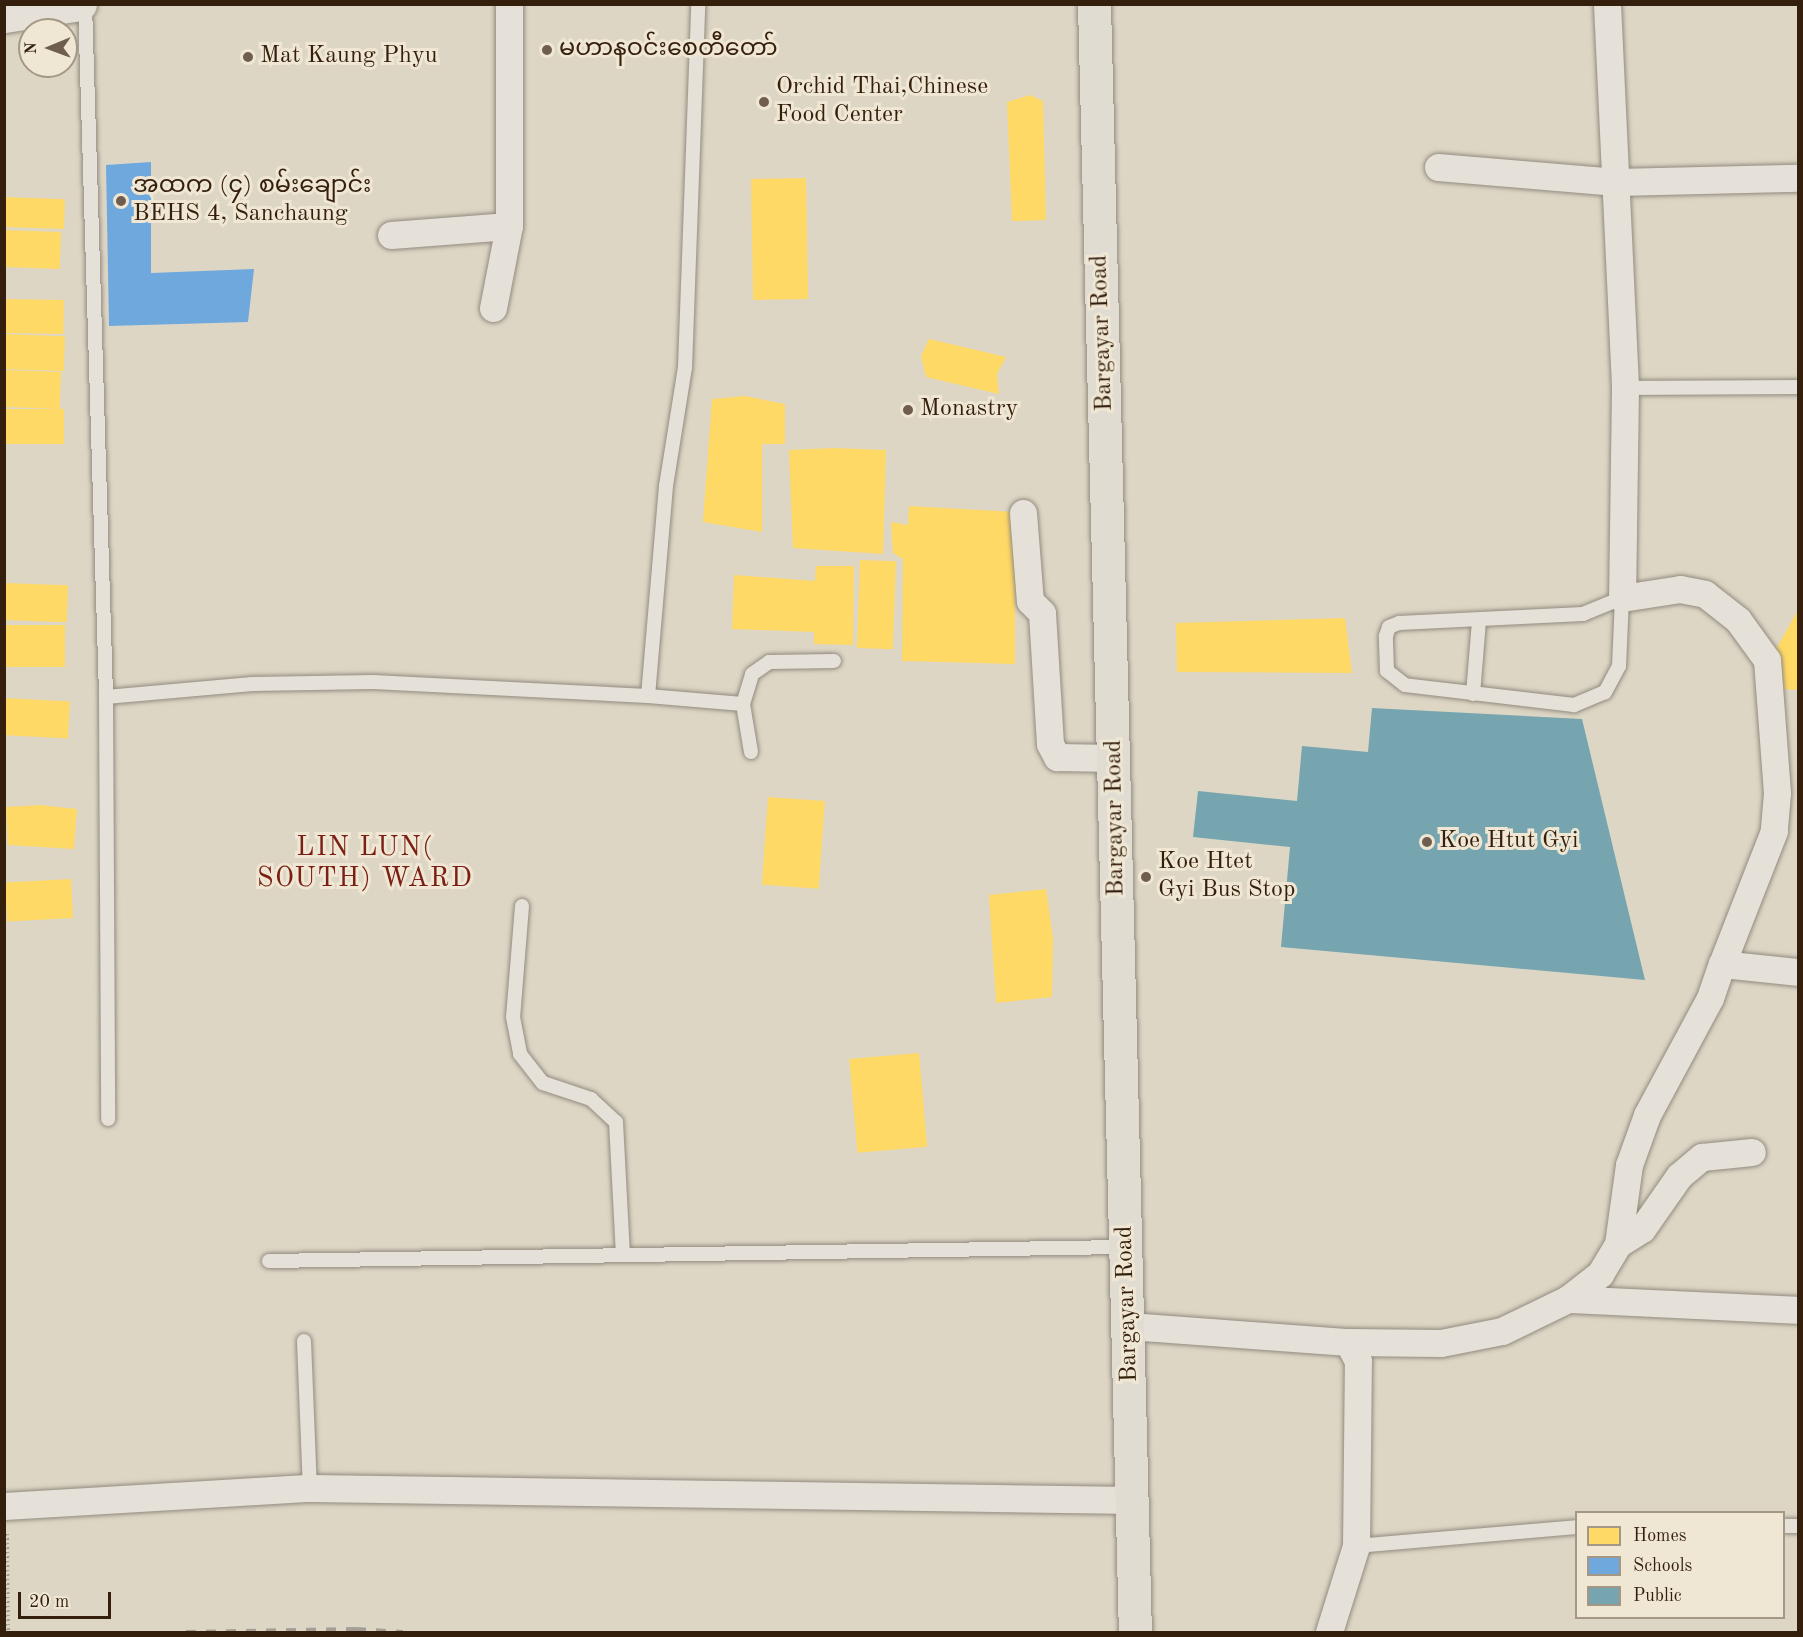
<!DOCTYPE html>
<meta charset="utf-8">
<style>
body{margin:0}
#map{position:relative;width:1803px;height:1637px;overflow:hidden;background:#ddd6c5;font-family:"Old Standard TT","Noto Sans Myanmar",serif}
div>[style]{position:absolute}
.homes>*{inset:0;background:#ffd966;transform-origin:0 0}
.schools>*{inset:0;background:#6fa8dc}
.public>*{inset:0;background:#76a5af}
.path>*{height:4px;margin-top:-2px;transform-origin:0;background:repeating-linear-gradient(90deg,#a39f96 0 1.5px,transparent 0 4.5px)}
.roads{filter:drop-shadow(0 0 2px #928b7f) drop-shadow(0 0 2px #928b7f)}
.lane>*{height:14px;margin:-7px;padding:0 7px;transform-origin:7px;border-radius:7px;background:#e5e1d9}
.street>*{height:27px;margin:-13.5px;padding:0 13.5px;transform-origin:13.5px;border-radius:13.5px;background:#e5e1d9}
.secondary>*{height:33px;margin:-16.5px;padding:0 16.5px;transform-origin:16.5px;border-radius:16.5px;background:#e5e1d9}
.primary>*{height:33px;margin:-16.5px;padding:0 16.5px;transform-origin:16.5px;border-radius:16.5px;background:#e0dcd2}
.rail>*{height:4.5px;margin-top:-2.25px;transform-origin:0;background:repeating-linear-gradient(90deg,#a39f96 0 10px,transparent 0 20px)}
.dots>*{width:16px;height:16px;translate:-50% -50%;box-sizing:border-box;border:3px solid #efe7d3;border-radius:50%}
span{translate:-50% -50%;white-space:nowrap;text-align:center;line-height:1.15;-webkit-text-stroke:6px #efe7d3;paint-order:stroke}
.poi-label{font-size:24px;color:#341e0c}
.left{translate:0 -50%;text-align:left}
.street-label{font-size:24px;color:#341e0c}
.quarter-label{font-size:27px;color:#7a1f14;letter-spacing:1.5px}
.frame{position:absolute;inset:0;border:6px solid #341e0c;pointer-events:none}
.legend{position:absolute;left:1575px;top:1511px;width:210px;height:108px;box-sizing:border-box;background:#efe7d3;border:2px solid #a49783;margin:0;padding:8px 10px;list-style:none;font-size:18px;color:#341e0c}
.legend li{display:flex;align-items:center;gap:12px;height:30px}
.legend b{width:30px;border:2px solid #a49783}
.north{position:absolute;left:18px;top:18px;width:60px;height:60px;box-sizing:border-box;background:#efe7d3;border:2px solid #a49783;border-radius:50%;rotate:269deg;font-size:16px;font-weight:700;line-height:24px;text-align:center;color:#341e0c}
.north::after{content:'';display:block;margin:auto;width:21px;height:27px;background:#6f5e4d;clip-path:polygon(50% 0,100% 100%,50% 72%,0 100%)}
.scale{position:absolute;left:18px;top:1592px;width:93px;height:27px;box-sizing:border-box;border:3px solid #341e0c;border-top:0;padding-left:8px;font-size:18px;line-height:21px;white-space:nowrap;color:#341e0c;-webkit-text-stroke:4px #efe7d3;paint-order:stroke}
</style>
<div id="map">
<div class="homes">
<div style="clip-path:polygon(1030px 95px,1043px 101px,1046px 220px,1012px 221px,1007px 102px)"></div>
<div style="left:806px;top:178px;width:121px;height:55px;rotate:89deg"></div>
<div style="left:4px;top:197px;width:61px;height:30px;rotate:2deg"></div>
<div style="left:4px;top:230px;width:57px;height:37px;rotate:2deg"></div>
<div style="left:4px;top:299px;width:60px;height:34px;rotate:1deg"></div>
<div style="left:4px;top:334px;width:61px;height:35px;rotate:2deg"></div>
<div style="clip-path:polygon(929px 339px,1006px 357px,997px 374px,999px 394px,926px 377px,921px 356px)"></div>
<div style="left:4px;top:370px;width:57px;height:37px;rotate:2deg"></div>
<div style="clip-path:polygon(745px 396px,785px 404px,785px 444px,762px 444px,762px 532px,703px 522px,712px 399px)"></div>
<div style="left:4px;top:409px;width:60px;height:35px"></div>
<div style="clip-path:polygon(834px 448px,886px 450px,883px 554px,793px 548px,789px 450px)"></div>
<div style="clip-path:polygon(909px 506px,1015px 512px,1015px 664px,902px 661px,903px 559px,893px 553px,891px 522px,908px 525px)"></div>
<div style="left:860px;top:560px;width:36px;height:88px;rotate:2deg"></div>
<div style="clip-path:polygon(816px 566px,854px 566px,853px 645px,814px 644px,814px 632px,732px 629px,734px 575px,815px 581px)"></div>
<div style="left:4px;top:583px;width:64px;height:37px;rotate:2deg"></div>
<div style="clip-path:polygon(1798px 610px,1798px 690px,1781px 689px,1776px 649px)"></div>
<div style="clip-path:polygon(1345px 618px,1352px 673px,1177px 672px,1176px 623px)"></div>
<div style="left:4px;top:625px;width:61px;height:42px"></div>
<div style="left:4px;top:698px;width:66px;height:37px;rotate:3deg"></div>
<div style="left:768px;top:797px;width:57px;height:88px;rotate:4deg"></div>
<div style="clip-path:polygon(40px 805px,77px 809px,74px 849px,8px 845px,6px 807px)"></div>
<div style="left:71px;top:879px;width:39px;height:66px;rotate:87deg"></div>
<div style="clip-path:polygon(1046px 889px,1053px 938px,1052px 997px,996px 1003px,989px 895px)"></div>
<div style="left:919px;top:1053px;width:94px;height:70px;rotate:85deg"></div>
</div>
<div class="schools">
<div style="clip-path:polygon(151px 162px,151px 273px,254px 269px,248px 322px,109px 326px,106px 165px)"></div>
</div>
<div class="public">
<div style="clip-path:polygon(1372px 708px,1582px 719px,1645px 980px,1281px 947px,1290px 847px,1193px 837px,1198px 791px,1297px 801px,1302px 746px,1368px 752px)"></div>
</div>
<div class="path">
<div style="left:7px;top:1534px;width:98px;rotate:89.4deg"></div>
</div>
<div class="roads">
<div class="lane">
<div style="left:85px;top:4px;width:693px;rotate:88.26deg"></div>
<div style="left:106px;top:697px;width:422px;rotate:89.7deg"></div>
<div style="left:1625px;top:388px;width:173px;rotate:-0.3deg"></div>
<div style="left:1622px;top:598px;width:68px;rotate:92.5deg"></div>
<div style="left:1619px;top:666px;width:30px;rotate:118deg"></div>
<div style="left:1605px;top:692px;width:34px;rotate:157deg"></div>
<div style="left:1574px;top:705px;width:170px;rotate:-173.3deg"></div>
<div style="left:1405px;top:685px;width:23px;rotate:-142deg"></div>
<div style="left:1387px;top:671px;width:35px;rotate:-92deg"></div>
<div style="left:1386px;top:636px;width:9px;rotate:-72deg"></div>
<div style="left:1389px;top:627px;width:11px;rotate:-22deg"></div>
<div style="left:1399px;top:623px;width:184px;rotate:-2.8deg"></div>
<div style="left:1583px;top:614px;width:42px;rotate:-22.3deg"></div>
<div style="left:1473px;top:694px;width:73px;rotate:-85.3deg"></div>
<div style="left:648px;top:696px;width:211px;rotate:-85.1deg"></div>
<div style="left:666px;top:486px;width:121px;rotate:-80.9deg"></div>
<div style="left:685px;top:367px;width:363px;rotate:-87.9deg"></div>
<div style="left:106px;top:697px;width:147px;rotate:-5.1deg"></div>
<div style="left:252px;top:684px;width:121px;rotate:-0.9deg"></div>
<div style="left:373px;top:682px;width:275px;rotate:2.9deg"></div>
<div style="left:648px;top:696px;width:95px;rotate:4.8deg"></div>
<div style="left:751px;top:752px;width:49px;rotate:-99.5deg"></div>
<div style="left:743px;top:704px;width:31px;rotate:-73deg"></div>
<div style="left:752px;top:674px;width:21px;rotate:-35deg"></div>
<div style="left:769px;top:662px;width:65px;rotate:-0.9deg"></div>
<div style="left:522px;top:906px;width:111px;rotate:94.6deg"></div>
<div style="left:513px;top:1017px;width:38px;rotate:79deg"></div>
<div style="left:520px;top:1054px;width:37px;rotate:52deg"></div>
<div style="left:543px;top:1083px;width:51px;rotate:18.4deg"></div>
<div style="left:591px;top:1099px;width:34px;rotate:43deg"></div>
<div style="left:616px;top:1122px;width:132px;rotate:87deg"></div>
<div style="left:269px;top:1261px;width:856px;rotate:-0.94deg"></div>
<div style="left:304px;top:1341px;width:147px;rotate:87.7deg"></div>
<div style="left:1784px;top:1526px;width:14px"></div>
<div style="left:1356px;top:1546px;width:221px;rotate:-4.9deg"></div>
</div>
<div class="street">
<div style="left:1607px;top:4px;width:384px;rotate:87.3deg"></div>
<div style="left:1625px;top:388px;width:210px;rotate:90.8deg"></div>
<div style="left:1622px;top:598px;width:59px;rotate:-8.8deg"></div>
<div style="left:1680px;top:589px;width:25px;rotate:11deg"></div>
<div style="left:1705px;top:594px;width:42px;rotate:38.2deg"></div>
<div style="left:1738px;top:620px;width:49px;rotate:54.1deg"></div>
<div style="left:1767px;top:660px;width:133px;rotate:85.7deg"></div>
<div style="left:1777px;top:793px;width:38px;rotate:95deg"></div>
<div style="left:1774px;top:831px;width:143px;rotate:111.4deg"></div>
<div style="left:1438px;top:167px;width:179px;rotate:4.8deg"></div>
<div style="left:1616px;top:182px;width:182px;rotate:-1.3deg"></div>
<div style="left:391px;top:235px;width:118px;rotate:-4.4deg"></div>
<div style="left:493px;top:308px;width:84px;rotate:-79deg"></div>
<div style="left:509px;top:226px;width:222px;rotate:-90deg"></div>
<div style="left:1023px;top:513px;width:88px;rotate:85.5deg"></div>
<div style="left:1030px;top:601px;width:17px;rotate:45deg"></div>
<div style="left:1042px;top:613px;width:131px;rotate:86.5deg"></div>
<div style="left:1050px;top:744px;width:15px;rotate:62deg"></div>
<div style="left:1057px;top:757px;width:58px;rotate:1deg"></div>
<div style="left:1618px;top:1244px;width:28px;rotate:-32deg"></div>
<div style="left:1642px;top:1229px;width:65px;rotate:-55.1deg"></div>
<div style="left:1679px;top:1176px;width:30px;rotate:-40deg"></div>
<div style="left:1702px;top:1157px;width:50px;rotate:-5.7deg"></div>
<div style="left:1568px;top:1299px;width:230px;rotate:2.7deg"></div>
<div style="left:1129px;top:1326px;width:220px;rotate:4.2deg"></div>
<div style="left:4px;top:1506px;width:307px;rotate:-3.4deg"></div>
<div style="left:310px;top:1488px;width:824px;rotate:0.83deg"></div>
<div style="left:1329px;top:1632px;width:90px;rotate:-72.6deg"></div>
<div style="left:1356px;top:1546px;width:185px;rotate:-89.4deg"></div>
<div style="left:1358px;top:1361px;width:21px;rotate:-118deg"></div>
<div style="left:1348px;top:1342px;width:93px;rotate:0.6deg"></div>
<div style="left:1441px;top:1343px;width:62px;rotate:-11.1deg"></div>
<div style="left:1502px;top:1331px;width:73px;rotate:-25.9deg"></div>
<div style="left:1568px;top:1299px;width:41px;rotate:-38deg"></div>
<div style="left:1600px;top:1274px;width:35px;rotate:-59deg"></div>
<div style="left:1618px;top:1244px;width:80px;rotate:-82.1deg"></div>
<div style="left:1629px;top:1165px;width:53px;rotate:-70.2deg"></div>
<div style="left:1647px;top:1115px;width:133px;rotate:-61.7deg"></div>
<div style="left:1710px;top:998px;width:36px;rotate:-71deg"></div>
<div style="left:1722px;top:964px;width:76px;rotate:6deg"></div>
</div>
<div class="secondary">
<div style="left:4px;top:16px;width:77px;rotate:-9deg"></div>
</div>
<div class="primary">
<div style="left:1094px;top:4px;width:1629px;rotate:88.56deg"></div>
</div>
</div>
<div class="rail">
<div style="left:186px;top:1632px;width:170px;rotate:-1deg"></div>
<div style="left:356px;top:1629px;width:47px;rotate:3.7deg"></div>
</div>
<div class="dots">
<div style="left:547px;top:50px;background:#6f5e4d"></div>
<div style="left:248px;top:57px;background:#6f5e4d"></div>
<div style="left:764px;top:102px;background:#6f5e4d"></div>
<div style="left:121px;top:201px;background:#6f5e4d"></div>
<div style="left:908px;top:410px;background:#6f5e4d"></div>
<div style="left:1427px;top:842px;background:#6f5e4d"></div>
<div style="left:1146px;top:877px;background:#6f5e4d"></div>
</div>
<div class="poi-label">
<span class="left" style="left:559px;top:50px">မဟာနဝင်းစေတီတော်</span>
<span class="left" style="left:260px;top:57px">Mat Kaung Phyu</span>
<span class="left" style="left:776px;top:102px">Orchid Thai,Chinese<br>Food Center</span>
<span class="left" style="left:133px;top:201px">အထက (၄) စမ်းချောင်း<br>BEHS 4, Sanchaung</span>
<span class="left" style="left:920px;top:410px">Monastry</span>
<span class="left" style="left:1439px;top:842px">Koe Htut Gyi</span>
<span class="left" style="left:1158px;top:877px">Koe Htet<br>Gyi Bus Stop</span>
</div>
<div class="street-label">
<span style="left:1103px;top:333px;rotate:-92deg">Bargayar Road</span>
<span style="left:1116px;top:818px;rotate:-91deg">Bargayar Road</span>
<span style="left:1128px;top:1304px;rotate:-92deg">Bargayar Road</span>
</div>
<div class="quarter-label">
<span style="left:365px;top:863px">LIN LUN(<br>SOUTH) WARD</span>
</div>
<div class="frame"></div>
<ul class="legend">
<li><b style="height:16px;background:#ffd966"></b>Homes</li>
<li><b style="height:16px;background:#6fa8dc"></b>Schools</li>
<li><b style="height:16px;background:#76a5af"></b>Public</li>
</ul>
<div class="north">N</div>
<div class="scale">20 m</div>
</div>
